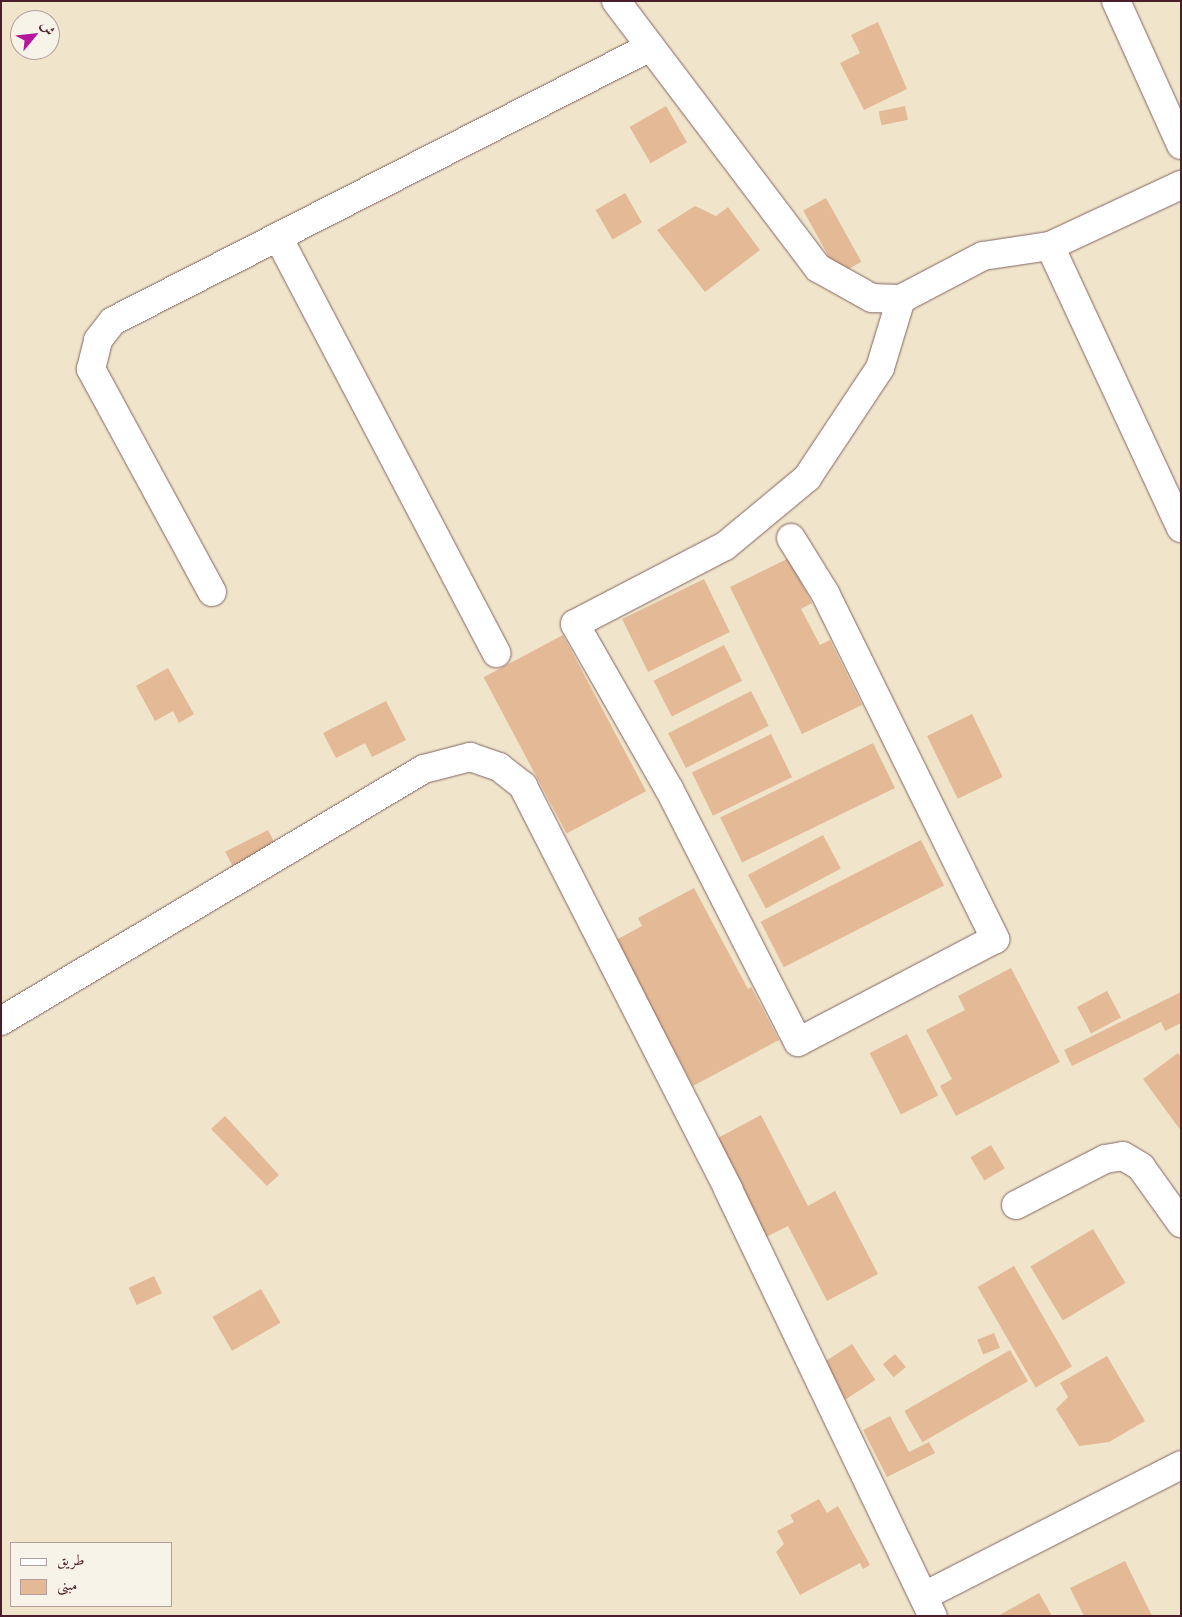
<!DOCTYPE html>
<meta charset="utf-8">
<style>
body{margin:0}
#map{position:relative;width:1182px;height:1617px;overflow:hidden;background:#f0e5cb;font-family:"Old Standard TT",Amiri,serif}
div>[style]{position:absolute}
.building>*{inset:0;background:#e3b996;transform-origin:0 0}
.roads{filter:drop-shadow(0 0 1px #846463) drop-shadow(0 0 1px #846463)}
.minor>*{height:28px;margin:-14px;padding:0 14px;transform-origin:14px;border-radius:14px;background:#fff}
span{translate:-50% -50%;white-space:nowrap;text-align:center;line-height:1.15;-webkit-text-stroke:4px #f7f3e8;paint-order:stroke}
.frame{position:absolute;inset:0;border:2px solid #4a1f2b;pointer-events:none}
.legend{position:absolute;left:10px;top:1542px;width:162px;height:65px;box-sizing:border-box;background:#f7f3e8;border:1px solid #b29e9c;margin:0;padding:6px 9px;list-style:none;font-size:15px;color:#4a1f2b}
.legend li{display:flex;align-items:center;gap:10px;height:25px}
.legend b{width:25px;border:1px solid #b29e9c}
.north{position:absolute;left:10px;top:10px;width:50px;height:50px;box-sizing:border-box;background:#f7f3e8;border:1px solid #b29e9c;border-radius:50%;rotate:62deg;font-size:14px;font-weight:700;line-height:20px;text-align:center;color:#4a1f2b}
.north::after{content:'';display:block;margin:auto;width:18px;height:22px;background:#b5179e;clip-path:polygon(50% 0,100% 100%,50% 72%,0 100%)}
</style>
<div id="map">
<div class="building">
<div style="clip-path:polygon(878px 22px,907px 89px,864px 110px,840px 63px,860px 53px,851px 35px)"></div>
<div style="left:666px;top:106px;width:42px;height:42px;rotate:60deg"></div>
<div style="left:905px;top:106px;width:14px;height:27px;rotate:78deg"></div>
<div style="left:625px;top:193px;width:34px;height:34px;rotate:60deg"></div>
<div style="left:826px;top:198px;width:73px;height:26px;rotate:61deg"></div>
<div style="clip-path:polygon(695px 206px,716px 216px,728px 207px,760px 250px,705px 292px,657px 230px)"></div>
<div style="clip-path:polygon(789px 558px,812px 603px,801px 609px,820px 645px,830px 640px,862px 705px,802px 734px,730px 587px)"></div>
<div style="left:704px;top:579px;width:59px;height:91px;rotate:64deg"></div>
<div style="left:563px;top:635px;width:177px;height:90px;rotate:62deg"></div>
<div style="left:724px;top:645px;width:40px;height:79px;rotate:63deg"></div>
<div style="clip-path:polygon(168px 668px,194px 714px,179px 723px,173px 711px,155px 721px,136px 686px)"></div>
<div style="left:751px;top:691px;width:39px;height:93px;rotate:63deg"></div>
<div style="clip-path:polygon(386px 701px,406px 740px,372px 757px,365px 743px,336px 758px,323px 733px)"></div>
<div style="left:972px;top:714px;width:70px;height:50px;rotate:64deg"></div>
<div style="left:771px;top:734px;width:48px;height:88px;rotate:64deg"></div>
<div style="left:873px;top:743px;width:50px;height:170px;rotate:64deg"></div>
<div style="left:268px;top:830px;width:39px;height:48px;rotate:63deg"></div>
<div style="left:823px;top:835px;width:38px;height:85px;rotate:62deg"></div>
<div style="left:921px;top:840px;width:51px;height:180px;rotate:63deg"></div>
<div style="clip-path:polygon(694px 888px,748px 989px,751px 987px,779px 1040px,693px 1086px,616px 940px,642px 926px,638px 918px)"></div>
<div style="clip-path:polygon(1011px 968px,1060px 1062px,956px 1116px,940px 1086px,952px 1079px,926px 1030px,965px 1010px,958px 996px)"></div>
<div style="left:1107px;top:991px;width:30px;height:34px;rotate:62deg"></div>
<div style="clip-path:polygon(1181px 992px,1181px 1023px,1165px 1031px,1161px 1022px,1072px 1066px,1064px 1050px)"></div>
<div style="left:907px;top:1034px;width:69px;height:42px;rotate:63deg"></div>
<div style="clip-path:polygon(1178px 1053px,1181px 1057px,1181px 1131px,1143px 1079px)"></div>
<div style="clip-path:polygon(761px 1115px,808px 1206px,835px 1191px,878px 1274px,827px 1301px,788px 1226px,766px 1237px,716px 1139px)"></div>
<div style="clip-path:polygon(225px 1116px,279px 1175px,267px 1186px,211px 1129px)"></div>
<div style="left:991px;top:1145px;width:27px;height:24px;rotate:59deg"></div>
<div style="left:1093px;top:1229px;width:63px;height:73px;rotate:59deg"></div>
<div style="left:1014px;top:1266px;width:116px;height:42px;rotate:60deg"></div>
<div style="left:154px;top:1276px;width:19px;height:28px;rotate:65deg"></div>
<div style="left:261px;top:1289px;width:39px;height:56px;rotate:60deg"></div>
<div style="left:994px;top:1333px;width:16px;height:18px;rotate:68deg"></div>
<div style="left:852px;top:1344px;width:43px;height:37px;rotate:57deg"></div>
<div style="left:1010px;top:1350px;width:36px;height:122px;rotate:60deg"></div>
<div style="left:895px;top:1354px;width:17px;height:16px;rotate:50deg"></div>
<div style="clip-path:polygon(1107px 1356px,1145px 1421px,1109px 1442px,1079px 1446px,1056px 1409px,1068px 1397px,1060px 1383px)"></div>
<div style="clip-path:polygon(890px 1416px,909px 1452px,929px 1442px,935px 1453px,887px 1477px,863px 1430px)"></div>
<div style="clip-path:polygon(819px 1499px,827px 1513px,838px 1506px,870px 1565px,863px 1569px,860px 1563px,800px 1595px,776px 1552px,784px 1544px,777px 1531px,794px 1522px,790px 1515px)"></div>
<div style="clip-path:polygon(1125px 1561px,1152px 1616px,1084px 1616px,1070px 1588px)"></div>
<div style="clip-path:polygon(1039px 1593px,1052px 1616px,998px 1616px)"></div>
</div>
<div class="roads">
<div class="minor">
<div style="left:616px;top:1px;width:335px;rotate:52.9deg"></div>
<div style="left:818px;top:268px;width:62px;rotate:29.1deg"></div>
<div style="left:872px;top:298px;width:29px;rotate:2deg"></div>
<div style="left:901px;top:299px;width:93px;rotate:-27.7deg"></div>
<div style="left:983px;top:256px;width:68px;rotate:-8.5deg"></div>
<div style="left:1050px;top:246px;width:145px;rotate:-25deg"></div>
<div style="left:1116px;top:1px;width:158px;rotate:65.7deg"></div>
<div style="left:278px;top:237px;width:470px;rotate:62.3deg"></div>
<div style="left:1050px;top:246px;width:311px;rotate:65.1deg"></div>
<div style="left:791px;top:538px;width:65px;rotate:58.3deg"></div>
<div style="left:825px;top:593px;width:386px;rotate:63.8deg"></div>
<div style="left:995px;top:939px;width:222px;rotate:152.4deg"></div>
<div style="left:798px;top:1042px;width:284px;rotate:-117deg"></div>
<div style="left:669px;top:789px;width:190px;rotate:-119.7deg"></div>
<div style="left:575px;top:624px;width:169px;rotate:-27.5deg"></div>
<div style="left:725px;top:546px;width:107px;rotate:-39.7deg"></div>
<div style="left:807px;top:478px;width:132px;rotate:-56.4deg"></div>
<div style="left:880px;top:368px;width:72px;rotate:-73.1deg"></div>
<div style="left:212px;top:592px;width:254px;rotate:-118.5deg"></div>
<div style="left:91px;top:369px;width:30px;rotate:-76deg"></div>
<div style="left:98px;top:340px;width:24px;rotate:-52deg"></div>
<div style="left:113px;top:321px;width:603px;rotate:-27.03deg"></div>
<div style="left:1px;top:1021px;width:492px;rotate:-30.8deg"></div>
<div style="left:424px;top:769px;width:48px;rotate:-14.6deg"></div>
<div style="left:470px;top:757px;width:31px;rotate:19deg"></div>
<div style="left:499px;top:767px;width:31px;rotate:38deg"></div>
<div style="left:523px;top:786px;width:452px;rotate:63deg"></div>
<div style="left:728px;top:1189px;width:474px;rotate:64.4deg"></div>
<div style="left:1016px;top:1205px;width:100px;rotate:-27.3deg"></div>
<div style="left:1105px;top:1159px;width:18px;rotate:-9deg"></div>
<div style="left:1123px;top:1156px;width:21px;rotate:31deg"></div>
<div style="left:1141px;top:1167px;width:69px;rotate:54.5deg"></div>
<div style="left:924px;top:1596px;width:288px;rotate:-27deg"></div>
</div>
</div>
<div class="frame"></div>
<ul class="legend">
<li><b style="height:6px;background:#fff"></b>طريق</li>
<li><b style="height:14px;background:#e3b996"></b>مبنى</li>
</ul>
<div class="north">ش</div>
</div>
